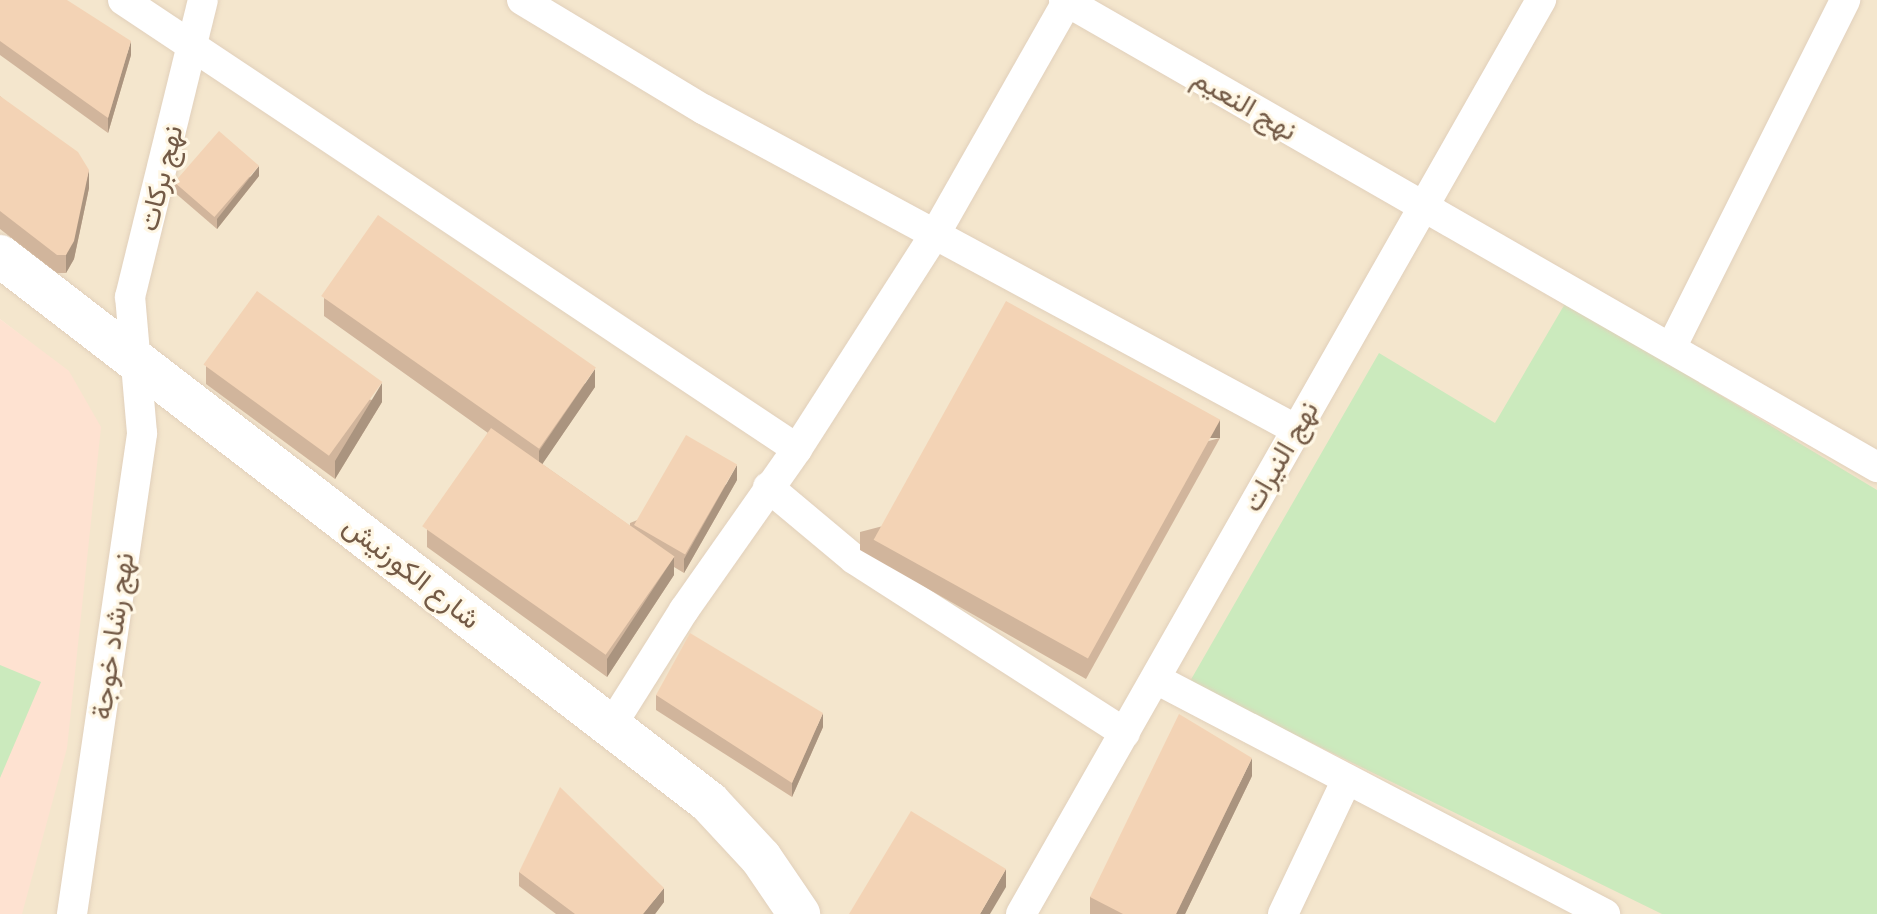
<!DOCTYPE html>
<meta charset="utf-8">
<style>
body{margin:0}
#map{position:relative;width:1877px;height:914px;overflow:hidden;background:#fdf4de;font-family:"Titillium Web",Vazirmatn,sans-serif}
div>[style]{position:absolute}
.residential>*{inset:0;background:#f4e6cd}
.commercial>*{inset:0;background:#fee2d1}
.green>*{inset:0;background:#cbeabd}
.roads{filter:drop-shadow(0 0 2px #e1d0bb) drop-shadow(0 0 2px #e1d0bb)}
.street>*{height:30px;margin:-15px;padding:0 15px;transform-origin:15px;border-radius:15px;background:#fff}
.secondary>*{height:42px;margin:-21px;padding:0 21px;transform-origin:21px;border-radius:21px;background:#fff}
.wall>*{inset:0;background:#d1b59c}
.shaded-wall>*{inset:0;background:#aa947f;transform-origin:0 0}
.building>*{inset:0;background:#f3d3b5;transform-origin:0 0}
span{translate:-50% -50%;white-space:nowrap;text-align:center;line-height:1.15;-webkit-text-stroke:6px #fff7e5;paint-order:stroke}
.street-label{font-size:28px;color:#735a46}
</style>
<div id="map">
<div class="residential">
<div style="clip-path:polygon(0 0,1877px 0,1877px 914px,0 914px,68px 372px,0 319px)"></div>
</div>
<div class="commercial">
<div style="clip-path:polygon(0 319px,69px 371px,101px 427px,67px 748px,22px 914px,0 914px)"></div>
</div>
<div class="green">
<div style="clip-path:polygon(1566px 302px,1877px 490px,1877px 914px,1662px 914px,1189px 683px,1379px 353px,1495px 423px)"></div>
<div style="clip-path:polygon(0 665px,41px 682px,0 778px)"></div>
</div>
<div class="roads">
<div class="street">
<div style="left:123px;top:0;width:810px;rotate:33.67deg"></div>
<div style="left:797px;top:449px;width:253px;rotate:-57.3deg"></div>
<div style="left:934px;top:236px;width:269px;rotate:-60.4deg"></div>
<div style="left:522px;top:0;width:211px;rotate:31.1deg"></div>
<div style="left:703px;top:109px;width:673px;rotate:28.39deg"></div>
<div style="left:1064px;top:0;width:938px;rotate:29.87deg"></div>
<div style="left:1672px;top:346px;width:387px;rotate:-63.4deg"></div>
<div style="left:768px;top:487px;width:112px;rotate:39.9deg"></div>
<div style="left:854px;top:559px;width:322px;rotate:32.7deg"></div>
<div style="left:1156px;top:679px;width:507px;rotate:27.63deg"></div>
<div style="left:611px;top:726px;width:137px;rotate:-57.8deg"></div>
<div style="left:684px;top:610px;width:197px;rotate:-54.9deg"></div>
<div style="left:72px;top:914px;width:486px;rotate:-81.7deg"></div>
<div style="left:142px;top:433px;width:137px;rotate:-95deg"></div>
<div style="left:130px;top:297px;width:306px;rotate:-76.2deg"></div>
<div style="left:1021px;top:914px;width:1052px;rotate:-60.36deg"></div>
<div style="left:1283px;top:914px;width:149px;rotate:-64.6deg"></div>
</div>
<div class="secondary">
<div style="left:0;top:256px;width:895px;rotate:37.6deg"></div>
<div style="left:709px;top:802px;width:76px;rotate:47.1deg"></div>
<div style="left:761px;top:858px;width:68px;rotate:55.8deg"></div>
</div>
</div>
<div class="wall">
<div style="clip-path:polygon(0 0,131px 55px,108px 133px,0 55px)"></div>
<div style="clip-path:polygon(0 96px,89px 188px,74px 259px,66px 273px,57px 273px,0 229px)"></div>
<div style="clip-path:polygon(259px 176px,217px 229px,174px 192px,174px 182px)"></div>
<div style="clip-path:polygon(324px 298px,595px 387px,542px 464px,630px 526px,630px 523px,737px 480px,684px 573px,674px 567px,674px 575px,607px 677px,427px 547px,427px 529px,488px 433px,324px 316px)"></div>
<div style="clip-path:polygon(206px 366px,382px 402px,335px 479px,206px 384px)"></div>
<div style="clip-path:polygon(1220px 438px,1086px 679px,860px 550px,860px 532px)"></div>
<div style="clip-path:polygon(656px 695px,823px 727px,792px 797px,656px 710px)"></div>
<div style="clip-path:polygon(1252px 776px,1185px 914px,1090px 914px,1090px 897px)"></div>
<div style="clip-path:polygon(519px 872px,664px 902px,655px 914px,556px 914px,519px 886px)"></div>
</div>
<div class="shaded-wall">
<div style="clip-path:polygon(131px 41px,131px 55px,108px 133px,108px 118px)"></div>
<div style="clip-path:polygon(259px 166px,259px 176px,217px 229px,217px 219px)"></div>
<div style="clip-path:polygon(89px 170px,89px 188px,74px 259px,66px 273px,66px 255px)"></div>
<div style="clip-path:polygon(595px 369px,595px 387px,539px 469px,539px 451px)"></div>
<div style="clip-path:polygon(382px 383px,382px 402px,335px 479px,335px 461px)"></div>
<div style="left:1220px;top:420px;width:18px;height:276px;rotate:90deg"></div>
<div style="clip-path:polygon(737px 465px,737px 480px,684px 573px,684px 559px)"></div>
<div style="clip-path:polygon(674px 557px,674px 575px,607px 677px,607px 659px)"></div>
<div style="clip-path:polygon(823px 713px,823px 727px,792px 797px,792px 783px)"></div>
<div style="clip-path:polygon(1252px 758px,1252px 776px,1185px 914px,1176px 914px)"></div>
<div style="clip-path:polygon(1006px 869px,1006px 887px,990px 914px,980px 914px)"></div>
<div style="clip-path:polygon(664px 888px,664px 902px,655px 914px,643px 914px)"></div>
</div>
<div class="building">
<div style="clip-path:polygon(0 0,67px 0,131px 41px,108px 118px,0 41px)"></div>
<div style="clip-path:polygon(0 96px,78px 152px,89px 170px,74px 241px,66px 255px,57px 255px,0 211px)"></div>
<div style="left:219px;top:131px;width:53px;height:68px;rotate:41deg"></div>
<div style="left:378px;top:215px;width:266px;height:99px;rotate:35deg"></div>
<div style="left:257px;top:291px;width:155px;height:91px;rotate:36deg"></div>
<div style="left:1006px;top:301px;width:245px;height:273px;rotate:29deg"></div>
<div style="left:491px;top:428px;width:224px;height:120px;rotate:35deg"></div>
<div style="left:686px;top:435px;width:59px;height:104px;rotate:30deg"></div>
<div style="clip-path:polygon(690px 633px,823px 713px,792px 783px,656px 695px)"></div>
<div style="clip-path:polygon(1179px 714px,1252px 758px,1176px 914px,1123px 914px,1090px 897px)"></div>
<div style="clip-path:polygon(560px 787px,664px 888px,643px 914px,575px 914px,519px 872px)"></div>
<div style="clip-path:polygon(911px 811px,1006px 869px,980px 914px,849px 914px)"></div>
</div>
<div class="street-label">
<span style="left:1245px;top:104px;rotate:30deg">نهج النعيم</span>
<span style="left:160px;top:178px;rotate:-76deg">نهج بركات</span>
<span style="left:1280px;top:456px;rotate:-60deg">نهج النيرات</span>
<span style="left:412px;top:572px;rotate:38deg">شارع الكورنيش</span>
<span style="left:112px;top:636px;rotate:-82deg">نهج رشاد خوجة</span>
</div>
</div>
